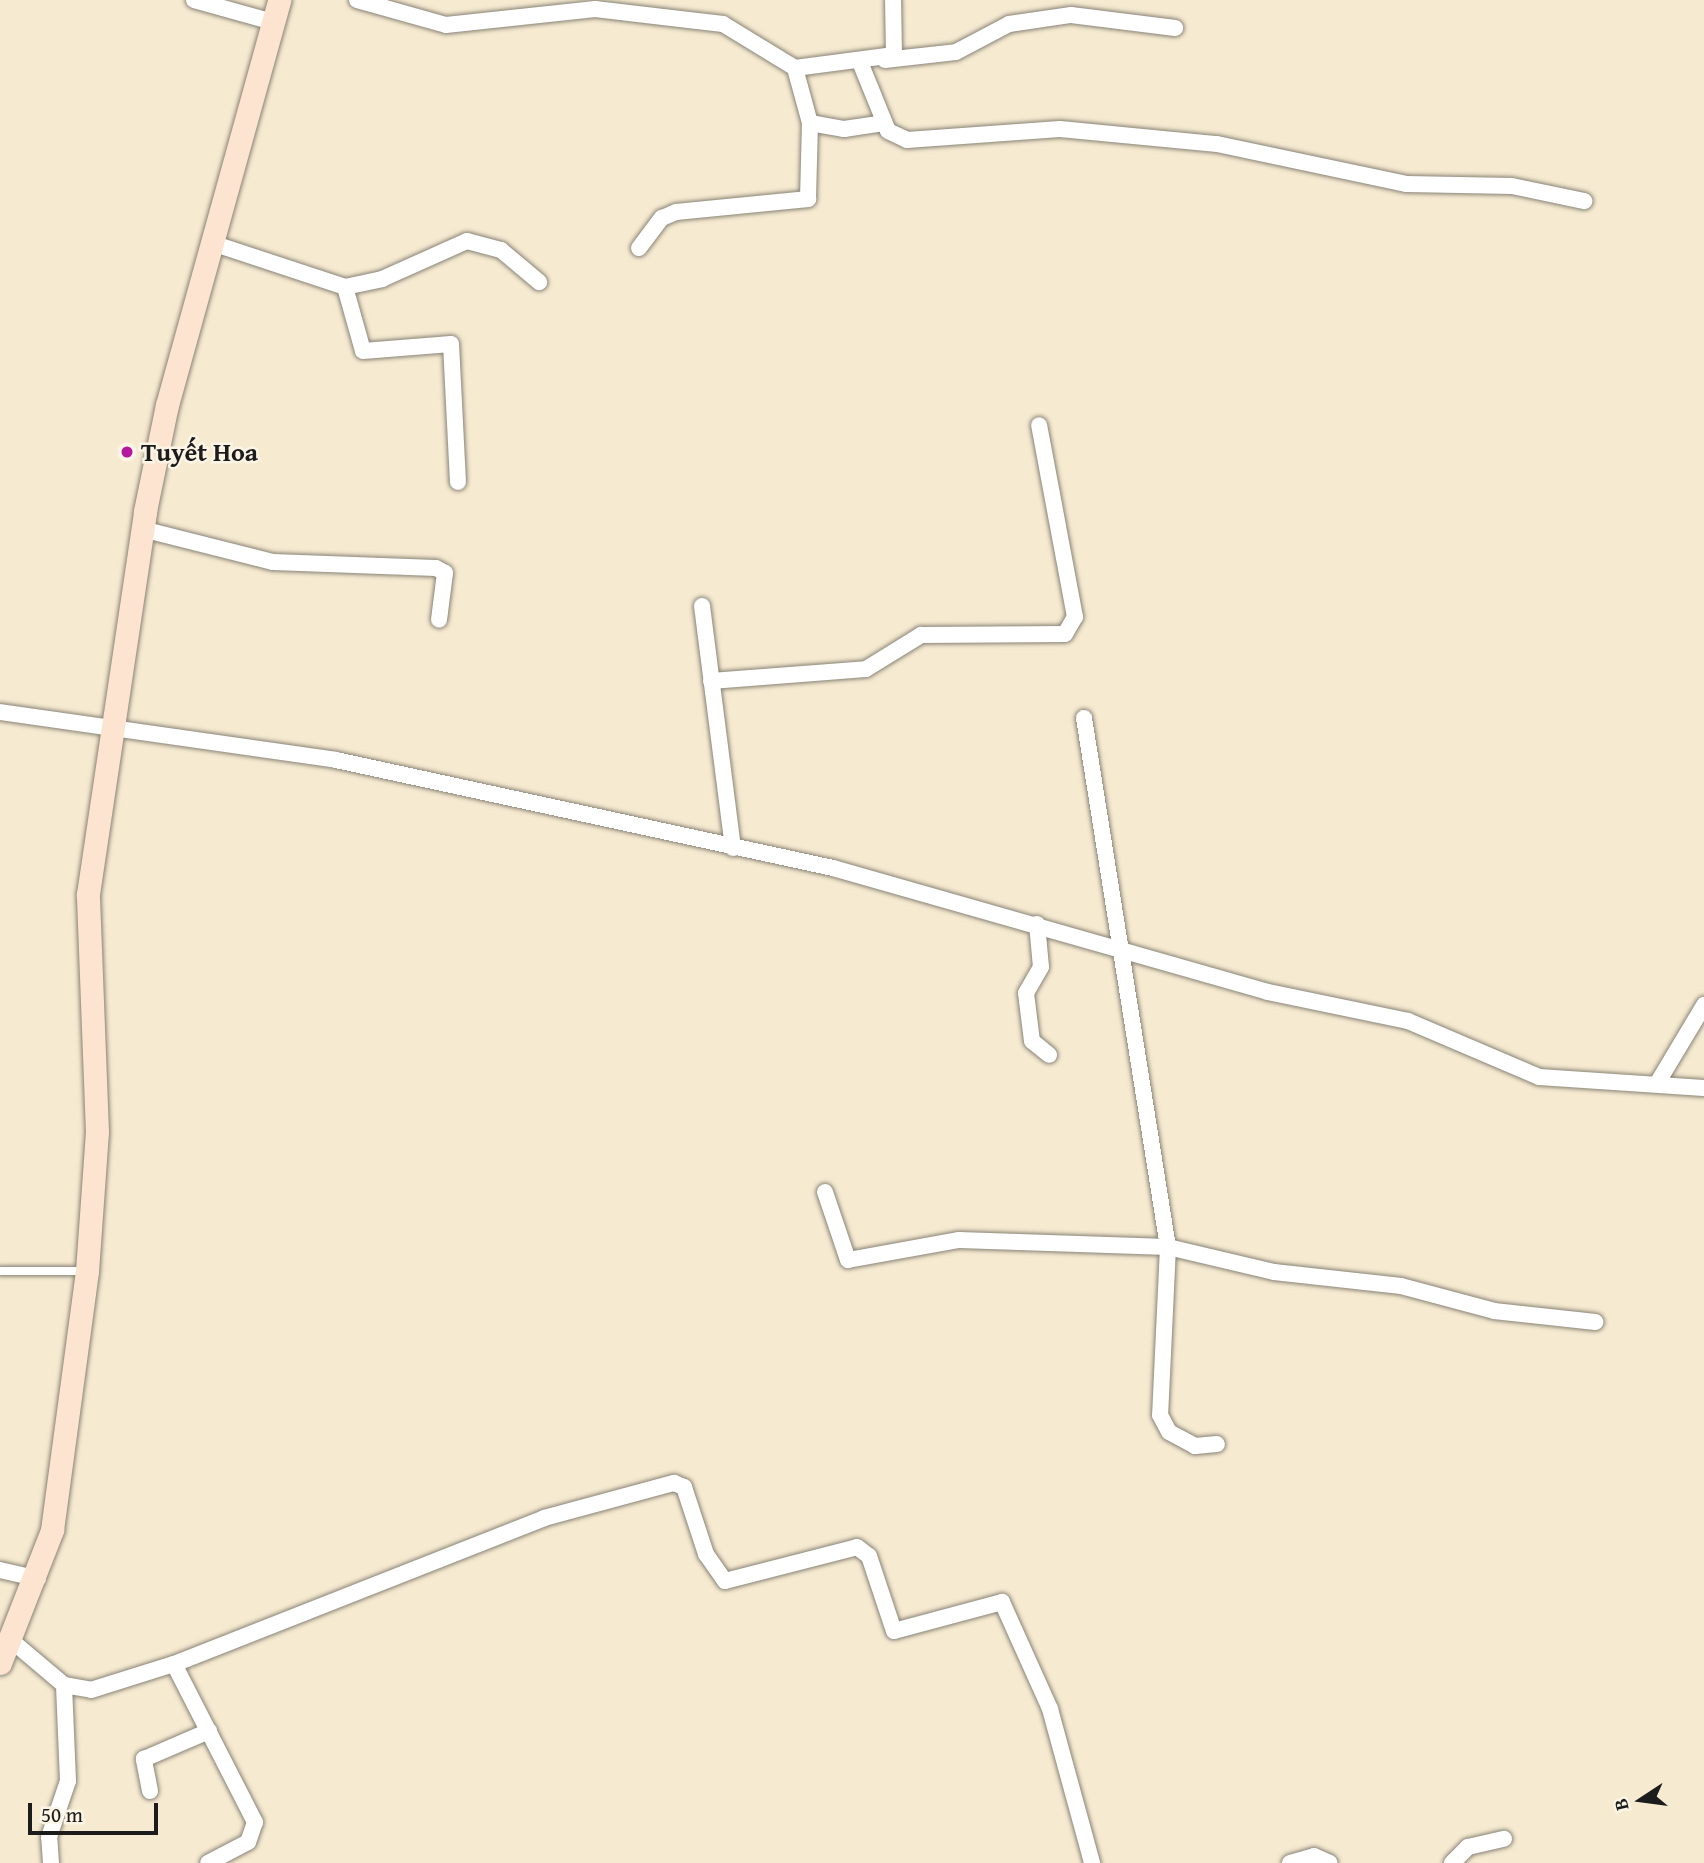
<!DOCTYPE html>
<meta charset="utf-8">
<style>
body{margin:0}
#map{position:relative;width:1704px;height:1863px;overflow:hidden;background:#f6ead1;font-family:"Gentium Book Plus",serif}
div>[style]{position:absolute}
.roads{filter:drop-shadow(0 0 2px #898376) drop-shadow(0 0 2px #898376)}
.lane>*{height:8px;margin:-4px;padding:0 4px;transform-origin:4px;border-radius:4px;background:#fff}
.street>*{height:16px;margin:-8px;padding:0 8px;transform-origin:8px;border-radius:8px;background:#fff}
.secondary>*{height:23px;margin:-11.5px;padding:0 11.5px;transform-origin:11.5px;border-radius:11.5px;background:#fde4d0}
.dots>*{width:19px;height:19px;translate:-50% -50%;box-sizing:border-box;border:4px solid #fcf5e5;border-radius:50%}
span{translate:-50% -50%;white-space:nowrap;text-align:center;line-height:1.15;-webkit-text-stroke:5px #fcf5e5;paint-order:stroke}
.poi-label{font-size:26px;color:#1c1c1c;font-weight:700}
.left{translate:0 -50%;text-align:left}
.north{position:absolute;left:1606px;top:1765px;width:70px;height:70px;-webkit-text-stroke:5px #fcf5e5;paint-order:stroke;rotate:257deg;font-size:19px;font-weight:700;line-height:28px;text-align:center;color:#1c1c1c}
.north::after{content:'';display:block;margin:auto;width:24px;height:32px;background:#1c1c1c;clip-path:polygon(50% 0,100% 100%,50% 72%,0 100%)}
.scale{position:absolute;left:28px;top:1803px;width:130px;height:32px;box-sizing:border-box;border:4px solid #1c1c1c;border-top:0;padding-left:9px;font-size:21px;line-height:24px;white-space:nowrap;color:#1c1c1c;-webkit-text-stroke:5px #fcf5e5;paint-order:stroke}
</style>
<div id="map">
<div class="roads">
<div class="lane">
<div style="left:0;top:1271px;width:84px"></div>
</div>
<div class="street">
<div style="left:194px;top:0;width:82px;rotate:15.6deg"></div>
<div style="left:357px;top:0;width:92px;rotate:15.7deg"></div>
<div style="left:446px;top:25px;width:150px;rotate:-6.1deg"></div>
<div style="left:595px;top:9px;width:129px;rotate:6.7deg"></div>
<div style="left:723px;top:24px;width:84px;rotate:31.4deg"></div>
<div style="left:795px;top:68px;width:100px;rotate:-7.5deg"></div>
<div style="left:894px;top:55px;width:55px;rotate:-91deg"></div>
<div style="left:885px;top:60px;width:71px;rotate:-6.4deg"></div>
<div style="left:956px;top:52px;width:60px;rotate:-27.8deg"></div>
<div style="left:1009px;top:24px;width:63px;rotate:-8.3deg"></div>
<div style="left:1071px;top:15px;width:105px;rotate:7.1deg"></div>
<div style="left:860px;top:62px;width:74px;rotate:67.9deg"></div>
<div style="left:888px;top:131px;width:21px;rotate:25deg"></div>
<div style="left:907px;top:140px;width:153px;rotate:-4.1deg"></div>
<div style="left:1060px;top:129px;width:158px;rotate:5.5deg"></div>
<div style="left:1217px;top:144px;width:193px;rotate:11.9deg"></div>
<div style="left:1406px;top:184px;width:106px;rotate:1.1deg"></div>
<div style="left:1512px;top:186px;width:74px;rotate:11.8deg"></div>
<div style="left:810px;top:123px;width:35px;rotate:10deg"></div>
<div style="left:844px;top:129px;width:40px;rotate:-8.5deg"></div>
<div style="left:212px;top:243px;width:140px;rotate:18.3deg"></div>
<div style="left:345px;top:287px;width:38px;rotate:-12deg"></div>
<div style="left:382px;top:279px;width:93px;rotate:-24.1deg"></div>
<div style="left:467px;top:241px;width:35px;rotate:15deg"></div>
<div style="left:501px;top:250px;width:50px;rotate:40.1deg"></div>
<div style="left:639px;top:248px;width:38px;rotate:-53deg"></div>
<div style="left:662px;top:218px;width:15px;rotate:-23deg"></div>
<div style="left:676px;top:212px;width:133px;rotate:-5.6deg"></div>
<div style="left:808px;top:199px;width:76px;rotate:-88.5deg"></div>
<div style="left:810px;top:123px;width:57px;rotate:-105.3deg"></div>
<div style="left:345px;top:287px;width:66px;rotate:74.3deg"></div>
<div style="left:363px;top:351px;width:88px;rotate:-4.5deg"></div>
<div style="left:451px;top:344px;width:138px;rotate:87.1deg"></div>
<div style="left:142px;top:529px;width:135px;rotate:14.1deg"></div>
<div style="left:273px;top:562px;width:163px;rotate:2.1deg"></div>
<div style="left:436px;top:568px;width:10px;rotate:29deg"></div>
<div style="left:445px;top:573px;width:47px;rotate:97.3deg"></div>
<div style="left:702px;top:606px;width:244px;rotate:82.7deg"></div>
<div style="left:711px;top:681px;width:155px;rotate:-4.4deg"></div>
<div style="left:866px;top:669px;width:65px;rotate:-31.7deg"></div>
<div style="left:921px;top:635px;width:144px;rotate:-0.4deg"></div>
<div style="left:1065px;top:634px;width:20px;rotate:-60deg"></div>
<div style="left:1075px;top:617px;width:195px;rotate:-100.6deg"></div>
<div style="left:0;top:712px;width:339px;rotate:8.1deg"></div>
<div style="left:336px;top:760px;width:509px;rotate:12.26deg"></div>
<div style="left:833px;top:868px;width:452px;rotate:15.9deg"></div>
<div style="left:1268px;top:992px;width:143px;rotate:11.7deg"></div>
<div style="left:1408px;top:1021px;width:142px;rotate:23.1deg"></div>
<div style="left:1539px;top:1077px;width:165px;rotate:3.8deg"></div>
<div style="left:1084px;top:718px;width:536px;rotate:80.98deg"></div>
<div style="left:1168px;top:1247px;width:168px;rotate:92.7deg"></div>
<div style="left:1160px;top:1415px;width:19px;rotate:62deg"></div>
<div style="left:1169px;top:1432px;width:30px;rotate:28deg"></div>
<div style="left:1195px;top:1446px;width:22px;rotate:-5deg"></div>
<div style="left:1037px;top:924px;width:43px;rotate:84.7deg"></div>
<div style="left:1041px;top:967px;width:30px;rotate:120deg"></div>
<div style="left:1026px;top:993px;width:48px;rotate:82.9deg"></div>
<div style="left:1032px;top:1041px;width:22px;rotate:39deg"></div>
<div style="left:1658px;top:1082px;width:90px;rotate:-59.1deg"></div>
<div style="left:825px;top:1192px;width:72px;rotate:71.3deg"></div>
<div style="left:848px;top:1260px;width:113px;rotate:-10.2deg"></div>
<div style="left:959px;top:1240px;width:209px;rotate:1.9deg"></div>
<div style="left:1168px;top:1247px;width:109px;rotate:13.3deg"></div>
<div style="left:1274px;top:1272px;width:128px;rotate:6.3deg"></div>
<div style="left:1401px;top:1286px;width:96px;rotate:15deg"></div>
<div style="left:1494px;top:1311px;width:102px;rotate:6.2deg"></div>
<div style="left:0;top:1570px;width:39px;rotate:13deg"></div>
<div style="left:12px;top:1641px;width:68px;rotate:40.2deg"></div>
<div style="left:64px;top:1685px;width:27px;rotate:10deg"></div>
<div style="left:91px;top:1690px;width:87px;rotate:-17.4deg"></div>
<div style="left:174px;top:1664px;width:398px;rotate:-21.5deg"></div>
<div style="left:544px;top:1518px;width:135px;rotate:-15.1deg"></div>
<div style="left:674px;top:1483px;width:11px;rotate:22deg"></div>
<div style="left:684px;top:1487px;width:71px;rotate:71.8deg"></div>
<div style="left:706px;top:1554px;width:33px;rotate:55deg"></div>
<div style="left:725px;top:1581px;width:136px;rotate:-14.4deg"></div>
<div style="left:857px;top:1547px;width:15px;rotate:37deg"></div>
<div style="left:869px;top:1556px;width:79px;rotate:71.6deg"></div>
<div style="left:894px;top:1631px;width:112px;rotate:-15deg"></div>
<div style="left:1002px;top:1602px;width:117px;rotate:65.8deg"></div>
<div style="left:1050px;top:1709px;width:160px;rotate:74.7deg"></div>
<div style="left:174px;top:1664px;width:178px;rotate:62.9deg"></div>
<div style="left:255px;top:1822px;width:21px;rotate:109deg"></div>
<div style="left:248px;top:1842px;width:45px;rotate:152.3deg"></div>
<div style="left:150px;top:1791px;width:33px;rotate:-101deg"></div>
<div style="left:144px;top:1759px;width:71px;rotate:-23.3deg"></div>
<div style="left:51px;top:1863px;width:26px;rotate:-94deg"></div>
<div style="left:49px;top:1837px;width:59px;rotate:-71.3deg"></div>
<div style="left:68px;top:1781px;width:96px;rotate:-92.4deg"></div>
<div style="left:1290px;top:1863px;width:25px;rotate:-16deg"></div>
<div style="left:1314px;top:1856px;width:17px;rotate:24deg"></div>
<div style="left:1452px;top:1863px;width:23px;rotate:-45deg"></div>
<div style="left:1468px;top:1847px;width:37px;rotate:-13deg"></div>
</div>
<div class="secondary">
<div style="left:0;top:1663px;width:143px;rotate:-68.6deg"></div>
<div style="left:52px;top:1530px;width:261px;rotate:-82.3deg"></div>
<div style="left:87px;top:1271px;width:139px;rotate:-85.9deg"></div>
<div style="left:97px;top:1132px;width:238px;rotate:-92.2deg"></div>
<div style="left:88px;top:894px;width:387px;rotate:-81.5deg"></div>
<div style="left:145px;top:511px;width:108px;rotate:-78.3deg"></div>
<div style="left:167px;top:405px;width:420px;rotate:-74.5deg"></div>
</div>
</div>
<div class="dots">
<div style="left:127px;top:452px;background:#b5179e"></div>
</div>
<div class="poi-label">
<span class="left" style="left:141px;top:452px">Tuyết Hoa</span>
</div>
<div class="north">B</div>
<div class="scale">50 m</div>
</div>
